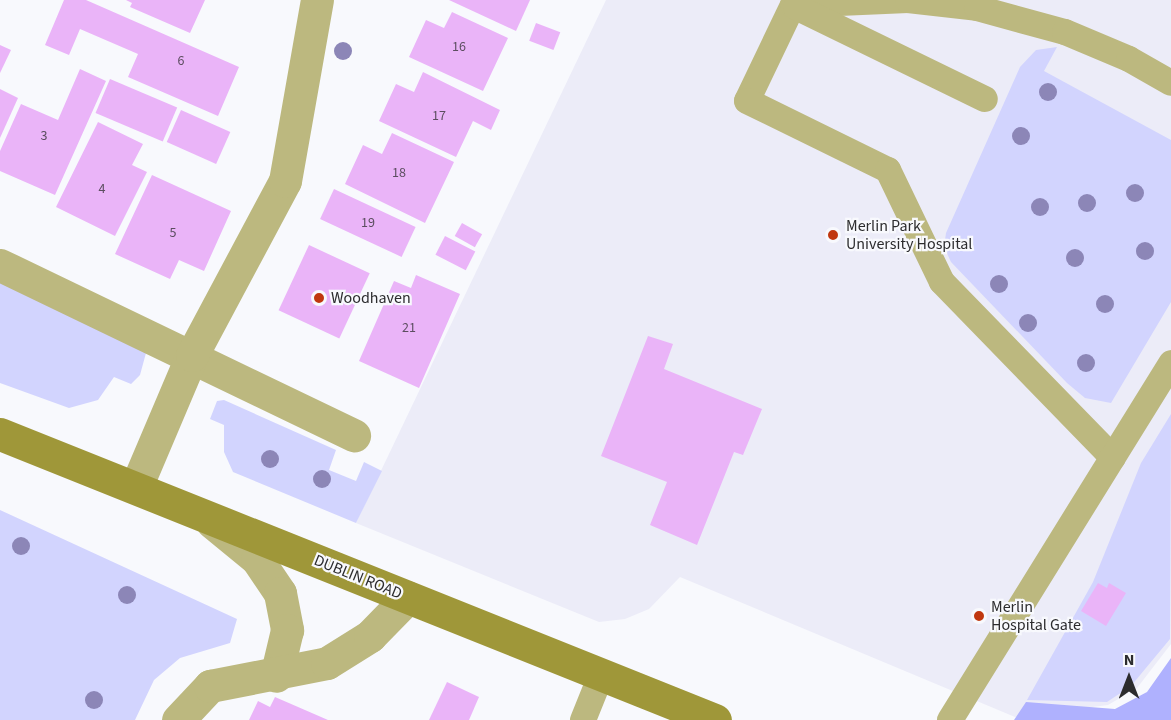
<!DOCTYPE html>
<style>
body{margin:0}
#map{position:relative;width:1171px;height:720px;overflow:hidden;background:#f8f9fd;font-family:"Source Sans 3",sans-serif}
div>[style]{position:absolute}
.built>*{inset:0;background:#ececf8}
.green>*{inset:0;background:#d2d4fe}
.forest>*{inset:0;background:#afb1fe}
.building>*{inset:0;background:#eab4f8;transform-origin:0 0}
.service>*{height:26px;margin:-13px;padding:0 13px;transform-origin:13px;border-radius:13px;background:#bcb87f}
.minor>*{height:33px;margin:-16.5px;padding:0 16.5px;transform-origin:16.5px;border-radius:16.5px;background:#bcb87f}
.secondary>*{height:33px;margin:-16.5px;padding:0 16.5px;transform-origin:16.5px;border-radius:16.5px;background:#9f9739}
.trees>*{width:18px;height:18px;margin:-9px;border-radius:50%;background:#8c86b7}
.dots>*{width:16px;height:16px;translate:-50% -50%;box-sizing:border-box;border:3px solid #f8f9fd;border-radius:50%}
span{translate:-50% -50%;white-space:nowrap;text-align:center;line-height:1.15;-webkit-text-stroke:4.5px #f8f9fd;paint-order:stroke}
.number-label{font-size:14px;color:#5c4e60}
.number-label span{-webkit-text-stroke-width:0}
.poi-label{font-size:16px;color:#2c2c2e}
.left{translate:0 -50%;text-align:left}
.street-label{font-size:16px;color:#2c2c2e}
.north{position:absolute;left:1099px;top:648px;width:60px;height:60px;-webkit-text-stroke:4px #f8f9fd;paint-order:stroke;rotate:0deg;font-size:16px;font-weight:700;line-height:24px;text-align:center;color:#2c2c2e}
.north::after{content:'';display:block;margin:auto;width:21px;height:27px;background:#2c2c2e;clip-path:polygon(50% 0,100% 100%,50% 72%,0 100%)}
</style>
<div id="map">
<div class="built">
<div style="clip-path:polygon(606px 0,1171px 0,1171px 644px,1137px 688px,1108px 705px,1015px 717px,680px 577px,649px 609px,625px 619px,599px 622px,356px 523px)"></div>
</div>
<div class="green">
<div style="clip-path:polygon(1057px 47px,1044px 71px,1171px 140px,1171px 302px,1111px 403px,1085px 398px,1067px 383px,951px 262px,944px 247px,946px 233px,1020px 67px,1036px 50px)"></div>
<div style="clip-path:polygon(0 282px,146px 353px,140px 375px,131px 384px,114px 377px,98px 400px,69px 408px,0 383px)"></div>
<div style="clip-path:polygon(224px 400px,336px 450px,329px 470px,356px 481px,364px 462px,382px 471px,356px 523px,233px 472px,224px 452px,224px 425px,210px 419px,217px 401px)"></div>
<div style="clip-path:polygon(1171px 414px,1170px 639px,1131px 686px,1107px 702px,1027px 700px,1093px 582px,1141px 463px)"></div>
<div style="clip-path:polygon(0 510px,237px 619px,230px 643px,180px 658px,154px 680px,135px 720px,0 720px)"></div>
</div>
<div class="forest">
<div style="clip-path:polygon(1171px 658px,1171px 720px,1014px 720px,1026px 702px,1115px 709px,1147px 692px)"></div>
</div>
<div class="building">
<div style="clip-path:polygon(64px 0,86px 0,239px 67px,218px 116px,128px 77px,138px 54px,80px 29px,69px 55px,45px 45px)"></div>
<div style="clip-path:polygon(126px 0,205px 0,190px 33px,130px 7px,132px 3px)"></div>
<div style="clip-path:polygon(449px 0,530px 0,516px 31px)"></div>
<div style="clip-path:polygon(452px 12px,508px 38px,483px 91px,409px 57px,426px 20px,444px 28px)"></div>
<div style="left:536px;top:23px;width:26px;height:19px;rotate:21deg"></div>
<div style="clip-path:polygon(0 45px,11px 50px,0 73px)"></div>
<div style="clip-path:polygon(80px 69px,106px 81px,55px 195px,0 171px,0 151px,21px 104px,58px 120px)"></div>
<div style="clip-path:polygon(423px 72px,500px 110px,491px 130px,473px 121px,456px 157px,379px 121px,396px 84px,414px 92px)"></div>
<div style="left:110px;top:79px;width:73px;height:37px;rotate:23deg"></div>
<div style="clip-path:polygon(0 89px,18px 98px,0 138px)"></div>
<div style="left:181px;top:110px;width:54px;height:35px;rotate:24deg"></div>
<div style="clip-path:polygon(98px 122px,143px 144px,132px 165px,147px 172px,115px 236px,56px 207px)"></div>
<div style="clip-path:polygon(392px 133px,454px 162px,425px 223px,345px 184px,363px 145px,382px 154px)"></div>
<div style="clip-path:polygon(152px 175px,231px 211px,204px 271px,179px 260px,170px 279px,115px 254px)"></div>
<div style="left:334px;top:189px;width:90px;height:33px;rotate:25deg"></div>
<div style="left:462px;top:223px;width:23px;height:15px;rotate:29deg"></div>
<div style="left:445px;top:236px;width:34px;height:21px;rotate:27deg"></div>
<div style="left:309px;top:245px;width:67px;height:72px;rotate:25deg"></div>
<div style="clip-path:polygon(416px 275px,460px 294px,419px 388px,359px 361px,394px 281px,411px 288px)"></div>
<div style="clip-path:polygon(648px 336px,673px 344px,664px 369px,762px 409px,743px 455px,734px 452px,697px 545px,650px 525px,667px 482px,601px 456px)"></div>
<div style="clip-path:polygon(1098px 583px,1107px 588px,1109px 583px,1126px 593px,1106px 626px,1081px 611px)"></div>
<div style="clip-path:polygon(447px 682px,479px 697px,469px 720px,429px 720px)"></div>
<div style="clip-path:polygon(275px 697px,328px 720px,249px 720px,258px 701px,270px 707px)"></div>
</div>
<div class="service">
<div style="left:793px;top:5px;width:106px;rotate:115.6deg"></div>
<div style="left:747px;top:101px;width:157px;rotate:26.1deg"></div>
<div style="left:888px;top:170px;width:124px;rotate:64.3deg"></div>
<div style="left:942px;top:282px;width:245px;rotate:45.8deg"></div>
<div style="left:793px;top:5px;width:115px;rotate:-2.5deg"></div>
<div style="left:908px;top:0;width:69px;rotate:6.6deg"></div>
<div style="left:977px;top:8px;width:91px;rotate:15.3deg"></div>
<div style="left:1065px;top:32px;width:69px;rotate:22.9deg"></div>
<div style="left:1129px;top:59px;width:48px;rotate:29.7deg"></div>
<div style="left:796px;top:7px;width:210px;rotate:26deg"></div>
<div style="left:583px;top:720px;width:51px;rotate:-68deg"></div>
<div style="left:950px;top:720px;width:420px;rotate:-58.2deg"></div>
</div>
<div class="minor">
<div style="left:0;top:265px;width:393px;rotate:25.7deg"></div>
<div style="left:136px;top:487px;width:143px;rotate:-67deg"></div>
<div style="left:192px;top:355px;width:197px;rotate:-61.9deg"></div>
<div style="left:285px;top:181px;width:184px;rotate:-80deg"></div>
<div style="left:212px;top:522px;width:58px;rotate:39.4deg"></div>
<div style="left:257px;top:559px;width:41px;rotate:55.9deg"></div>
<div style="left:280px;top:593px;width:38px;rotate:79deg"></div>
<div style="left:287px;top:630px;width:47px;rotate:103.4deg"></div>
<div style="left:178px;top:720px;width:47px;rotate:-46.7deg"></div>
<div style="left:210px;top:686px;width:119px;rotate:-11.1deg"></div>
<div style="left:327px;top:663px;width:51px;rotate:-32.1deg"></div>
<div style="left:370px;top:636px;width:54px;rotate:-45.7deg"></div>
</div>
<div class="secondary">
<div style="left:0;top:434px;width:770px;rotate:21.8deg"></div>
</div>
<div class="trees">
<div style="left:343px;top:51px"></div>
<div style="left:1048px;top:92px"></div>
<div style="left:1021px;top:136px"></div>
<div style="left:1135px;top:193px"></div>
<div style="left:1087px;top:203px"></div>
<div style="left:1040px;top:207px"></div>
<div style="left:1145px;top:251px"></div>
<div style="left:1075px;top:258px"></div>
<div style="left:999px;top:284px"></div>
<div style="left:1105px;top:304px"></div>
<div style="left:1028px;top:323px"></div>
<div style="left:1086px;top:363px"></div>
<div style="left:270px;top:459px"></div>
<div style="left:322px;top:479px"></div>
<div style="left:21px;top:546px"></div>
<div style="left:127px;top:595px"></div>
<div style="left:94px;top:700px"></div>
</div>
<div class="dots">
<div style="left:833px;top:235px;background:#c0370f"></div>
<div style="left:319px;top:298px;background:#c0370f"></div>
<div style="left:979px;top:616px;background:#c0370f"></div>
</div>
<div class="number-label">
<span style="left:459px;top:47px">16</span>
<span style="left:181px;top:61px">6</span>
<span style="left:439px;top:116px">17</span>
<span style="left:44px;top:136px">3</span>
<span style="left:399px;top:173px">18</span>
<span style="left:102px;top:189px">4</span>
<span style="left:368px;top:223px">19</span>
<span style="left:173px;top:233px">5</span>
<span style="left:409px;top:328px">21</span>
</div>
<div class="poi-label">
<span class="left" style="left:846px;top:235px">Merlin Park<br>University Hospital</span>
<span class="left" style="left:331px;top:298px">Woodhaven</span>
<span class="left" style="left:991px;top:616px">Merlin<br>Hospital Gate</span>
</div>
<div class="street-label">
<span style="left:358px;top:577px;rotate:22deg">DUBLIN ROAD</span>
</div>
<div class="north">N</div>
</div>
